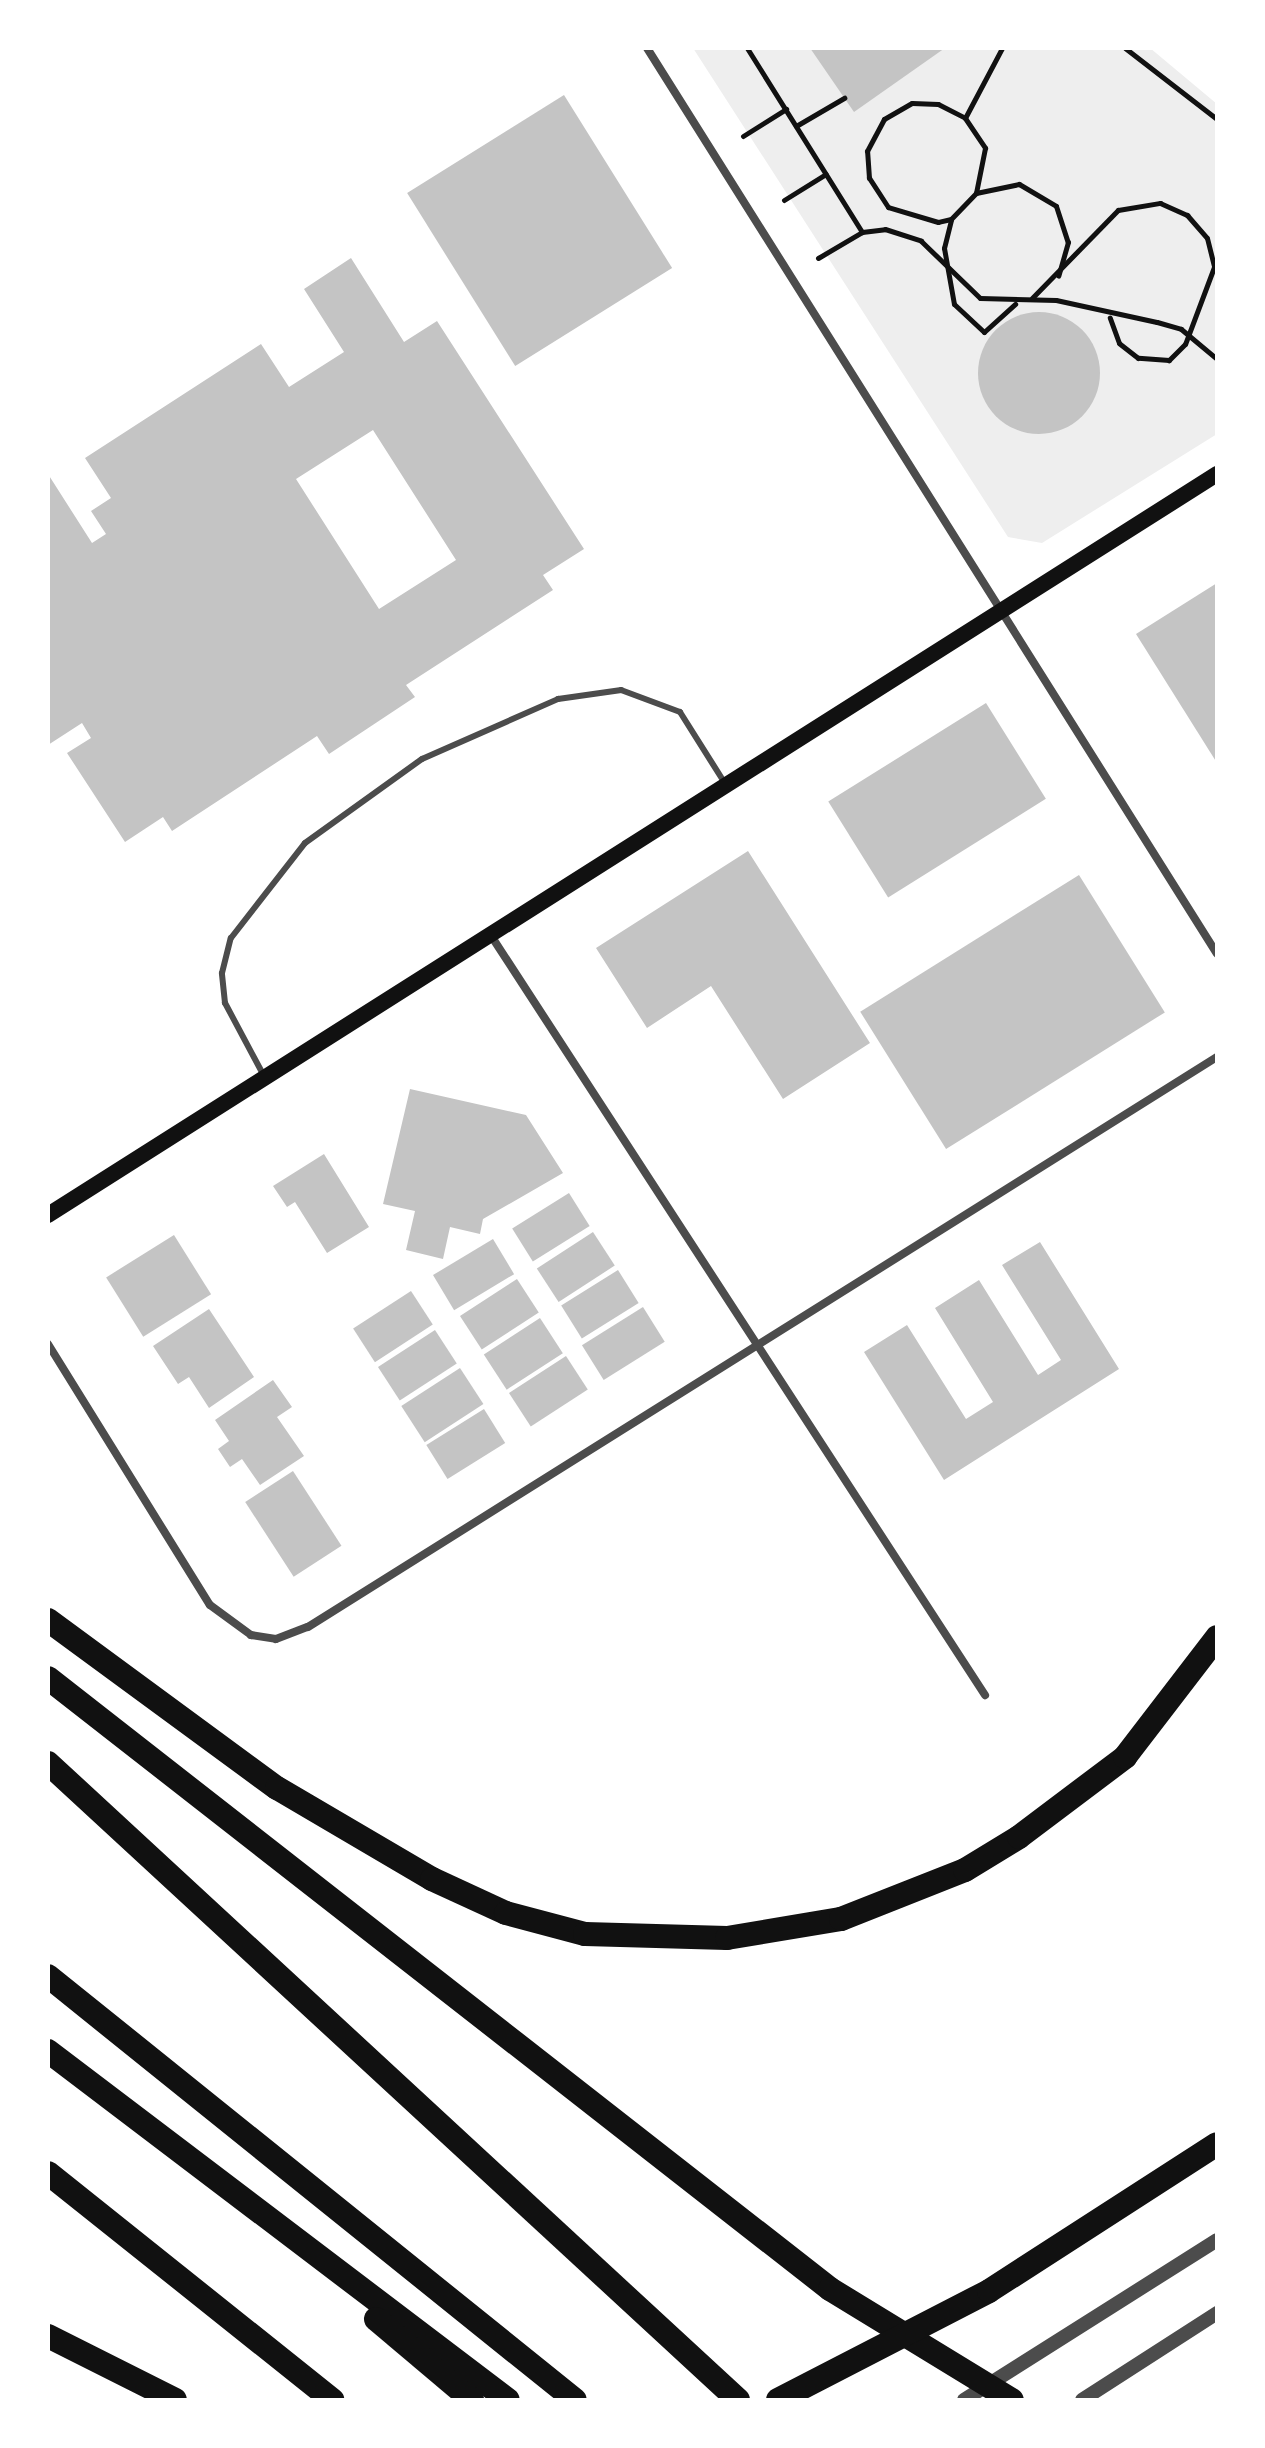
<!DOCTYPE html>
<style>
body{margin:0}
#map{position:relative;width:1265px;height:2448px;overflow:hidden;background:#fff;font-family:Signika,sans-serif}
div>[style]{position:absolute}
.green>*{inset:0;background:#eee}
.building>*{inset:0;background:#c4c4c4;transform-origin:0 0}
.round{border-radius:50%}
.path>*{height:5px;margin:-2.5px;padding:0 2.5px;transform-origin:2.5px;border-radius:2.5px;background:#111}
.service>*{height:6px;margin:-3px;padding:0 3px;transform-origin:3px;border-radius:3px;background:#4c4c4c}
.minor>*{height:8px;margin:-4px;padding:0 4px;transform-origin:4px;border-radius:4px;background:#4c4c4c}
.tertiary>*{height:14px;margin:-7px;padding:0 7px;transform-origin:7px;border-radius:7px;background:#4c4c4c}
.secondary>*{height:16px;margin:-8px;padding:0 8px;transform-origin:8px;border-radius:8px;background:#111}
.motorway>*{height:24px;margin:-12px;padding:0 12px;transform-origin:12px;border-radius:12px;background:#111}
span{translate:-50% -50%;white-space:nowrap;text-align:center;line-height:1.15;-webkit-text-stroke:6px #fff;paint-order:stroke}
.frame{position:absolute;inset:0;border:50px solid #fff;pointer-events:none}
</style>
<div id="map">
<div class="green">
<div style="clip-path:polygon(693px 48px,1150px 48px,1217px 104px,1217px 434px,1042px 543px,1008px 537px)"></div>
</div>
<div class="building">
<div style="clip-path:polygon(810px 48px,945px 48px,854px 112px)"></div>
<div style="left:564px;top:95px;width:204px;height:185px;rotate:58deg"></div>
<div style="clip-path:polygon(evenodd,351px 258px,404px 342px,437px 321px,584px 549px,543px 575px,553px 590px,406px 685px,415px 697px,329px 754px,317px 736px,172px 831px,163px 817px,125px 842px,67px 753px,91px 738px,82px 723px,48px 745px,48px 474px,92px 543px,106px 534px,91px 511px,111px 498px,85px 458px,261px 344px,289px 387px,344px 352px,304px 289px,351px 258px,373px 430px,456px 560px,379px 609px,296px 479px,373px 430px)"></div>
<div class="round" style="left:978px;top:312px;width:122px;height:122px"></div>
<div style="clip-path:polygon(1217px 583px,1217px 763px,1136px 634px)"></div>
<div style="left:986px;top:703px;width:113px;height:186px;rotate:58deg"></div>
<div style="clip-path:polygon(748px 851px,870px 1043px,783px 1099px,711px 986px,647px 1028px,596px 948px)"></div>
<div style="left:1079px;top:875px;width:162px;height:258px;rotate:58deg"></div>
<div style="clip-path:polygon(410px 1089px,526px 1115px,563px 1173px,483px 1219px,480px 1234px,450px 1227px,443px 1259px,406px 1250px,415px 1211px,383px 1204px)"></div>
<div style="clip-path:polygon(324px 1154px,369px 1227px,327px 1253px,295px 1202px,287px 1207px,273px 1186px)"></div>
<div style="left:569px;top:1193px;width:39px;height:67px;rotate:58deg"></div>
<div style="left:593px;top:1232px;width:40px;height:67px;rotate:57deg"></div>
<div style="left:174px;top:1235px;width:70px;height:80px;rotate:58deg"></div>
<div style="left:493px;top:1239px;width:41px;height:70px;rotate:59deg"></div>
<div style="clip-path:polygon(1040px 1242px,1119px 1369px,944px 1480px,864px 1352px,907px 1325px,966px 1419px,993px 1402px,935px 1308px,979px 1280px,1038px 1375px,1061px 1360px,1002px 1265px)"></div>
<div style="left:618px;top:1270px;width:39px;height:67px;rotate:58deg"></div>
<div style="left:517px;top:1279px;width:40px;height:68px;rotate:57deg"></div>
<div style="left:411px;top:1291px;width:40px;height:69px;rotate:57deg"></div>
<div style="left:643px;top:1307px;width:41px;height:72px;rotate:58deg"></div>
<div style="clip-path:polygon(209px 1309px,254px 1377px,209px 1408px,189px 1377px,178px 1384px,153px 1346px)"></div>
<div style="left:540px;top:1318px;width:42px;height:67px;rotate:57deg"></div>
<div style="left:435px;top:1330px;width:40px;height:68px;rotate:57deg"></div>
<div style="left:566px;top:1356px;width:40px;height:68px;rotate:57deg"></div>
<div style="left:460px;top:1368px;width:43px;height:70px;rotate:57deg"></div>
<div style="clip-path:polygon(273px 1380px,292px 1407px,277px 1417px,304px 1456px,260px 1485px,242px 1459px,230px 1467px,218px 1449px,229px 1441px,215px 1420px)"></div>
<div style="left:484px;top:1409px;width:40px;height:68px;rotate:58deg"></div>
<div style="left:293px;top:1471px;width:89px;height:57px;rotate:57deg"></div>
</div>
<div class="path">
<div style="left:747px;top:48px;width:217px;rotate:58deg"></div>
<div style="left:862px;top:232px;width:23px;rotate:-7deg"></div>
<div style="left:885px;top:229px;width:38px;rotate:18deg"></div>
<div style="left:921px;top:241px;width:82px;rotate:44deg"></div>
<div style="left:980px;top:298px;width:76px;rotate:1.5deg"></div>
<div style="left:1056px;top:300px;width:103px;rotate:12.3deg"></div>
<div style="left:1157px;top:322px;width:25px;rotate:16deg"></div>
<div style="left:1181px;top:329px;width:47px;rotate:39.8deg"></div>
<div style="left:1125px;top:48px;width:116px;rotate:37.7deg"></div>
<div style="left:965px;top:118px;width:79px;rotate:-62.1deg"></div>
<div style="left:796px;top:126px;width:56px;rotate:-30.3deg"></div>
<div style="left:743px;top:136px;width:51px;rotate:-32.1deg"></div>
<div style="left:976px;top:193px;width:36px;rotate:134deg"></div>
<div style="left:951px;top:219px;width:13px;rotate:167deg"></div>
<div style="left:938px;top:222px;width:52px;rotate:-163.3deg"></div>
<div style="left:888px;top:207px;width:35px;rotate:-123deg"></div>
<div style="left:869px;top:178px;width:27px;rotate:-94deg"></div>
<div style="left:867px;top:151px;width:36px;rotate:-62deg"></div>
<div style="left:884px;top:119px;width:32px;rotate:-30deg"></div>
<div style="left:912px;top:103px;width:26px;rotate:2deg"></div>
<div style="left:938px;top:104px;width:30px;rotate:27deg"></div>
<div style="left:965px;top:118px;width:36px;rotate:56deg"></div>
<div style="left:985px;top:148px;width:46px;rotate:101.3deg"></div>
<div style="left:976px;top:193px;width:44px;rotate:-11.8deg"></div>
<div style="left:1019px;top:184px;width:43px;rotate:30.7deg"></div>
<div style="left:1056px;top:206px;width:38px;rotate:72deg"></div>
<div style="left:1068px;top:242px;width:35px;rotate:106deg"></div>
<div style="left:784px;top:200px;width:49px;rotate:-31.8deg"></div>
<div style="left:951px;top:220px;width:29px;rotate:104deg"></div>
<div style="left:944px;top:248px;width:57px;rotate:79.9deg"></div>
<div style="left:954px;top:304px;width:41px;rotate:43deg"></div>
<div style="left:984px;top:332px;width:42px;rotate:-42.1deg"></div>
<div style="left:818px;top:258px;width:51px;rotate:-30.6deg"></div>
<div style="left:1032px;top:298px;width:123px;rotate:-45.7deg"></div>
<div style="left:1118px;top:210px;width:43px;rotate:-9.5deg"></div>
<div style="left:1160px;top:203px;width:30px;rotate:24deg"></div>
<div style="left:1187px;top:215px;width:30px;rotate:49deg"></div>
<div style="left:1207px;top:238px;width:30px;rotate:76deg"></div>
<div style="left:1214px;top:267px;width:82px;rotate:110.6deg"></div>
<div style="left:1185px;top:344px;width:23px;rotate:135deg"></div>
<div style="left:1169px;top:360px;width:31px;rotate:-176deg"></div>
<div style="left:1138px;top:358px;width:24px;rotate:-142deg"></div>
<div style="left:1119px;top:343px;width:27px;rotate:-110deg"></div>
</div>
<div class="service">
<div style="left:264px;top:1076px;width:83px;rotate:-118.1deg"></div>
<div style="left:225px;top:1003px;width:30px;rotate:-96deg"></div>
<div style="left:222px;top:973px;width:36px;rotate:-76deg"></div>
<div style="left:231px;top:938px;width:120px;rotate:-52.1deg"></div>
<div style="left:305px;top:843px;width:144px;rotate:-35.7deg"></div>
<div style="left:422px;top:759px;width:149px;rotate:-23.8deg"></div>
<div style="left:558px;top:699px;width:64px;rotate:-8.1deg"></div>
<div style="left:621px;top:690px;width:63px;rotate:20.4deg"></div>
<div style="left:680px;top:712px;width:86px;rotate:57.8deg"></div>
</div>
<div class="minor">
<div style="left:647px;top:48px;width:1070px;rotate:57.82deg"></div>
<div style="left:490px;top:934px;width:908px;rotate:56.96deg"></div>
<div style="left:48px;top:1344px;width:307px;rotate:58.2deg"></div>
<div style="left:210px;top:1605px;width:51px;rotate:36.2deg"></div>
<div style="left:251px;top:1635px;width:25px;rotate:9deg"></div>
<div style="left:276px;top:1639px;width:34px;rotate:-21deg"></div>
<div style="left:308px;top:1627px;width:1073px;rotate:-32.09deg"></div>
</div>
<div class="tertiary">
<div style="left:964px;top:2400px;width:299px;rotate:-32.3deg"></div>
<div style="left:1082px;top:2400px;width:161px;rotate:-32.8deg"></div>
</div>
<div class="secondary">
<div style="left:48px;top:1215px;width:1384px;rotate:-32.37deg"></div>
</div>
<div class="motorway">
<div style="left:48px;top:1620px;width:284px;rotate:36.3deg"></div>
<div style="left:277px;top:1788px;width:180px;rotate:30.4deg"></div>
<div style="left:432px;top:1879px;width:81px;rotate:24.7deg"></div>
<div style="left:506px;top:1913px;width:82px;rotate:14.9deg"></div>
<div style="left:585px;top:1934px;width:142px;rotate:1.6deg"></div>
<div style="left:727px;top:1938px;width:116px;rotate:-9.5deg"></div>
<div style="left:841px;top:1919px;width:133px;rotate:-21.6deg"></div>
<div style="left:965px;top:1870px;width:63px;rotate:-31.4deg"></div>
<div style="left:1019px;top:1837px;width:133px;rotate:-37deg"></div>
<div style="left:1125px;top:1757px;width:151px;rotate:-52.5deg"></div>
<div style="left:48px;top:1678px;width:992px;rotate:38deg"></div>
<div style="left:830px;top:2289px;width:213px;rotate:31.4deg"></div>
<div style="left:48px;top:1763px;width:939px;rotate:42.71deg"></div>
<div style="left:48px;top:1976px;width:676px;rotate:38.82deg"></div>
<div style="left:48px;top:2051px;width:577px;rotate:37.19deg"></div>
<div style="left:48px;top:2173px;width:364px;rotate:38.6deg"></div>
<div style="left:376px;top:2319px;width:126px;rotate:40.2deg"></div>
<div style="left:48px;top:2336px;width:142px;rotate:26.7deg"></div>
<div style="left:778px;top:2400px;width:237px;rotate:-27.3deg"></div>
<div style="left:989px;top:2291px;width:271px;rotate:-32.8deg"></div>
</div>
<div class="frame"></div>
</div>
